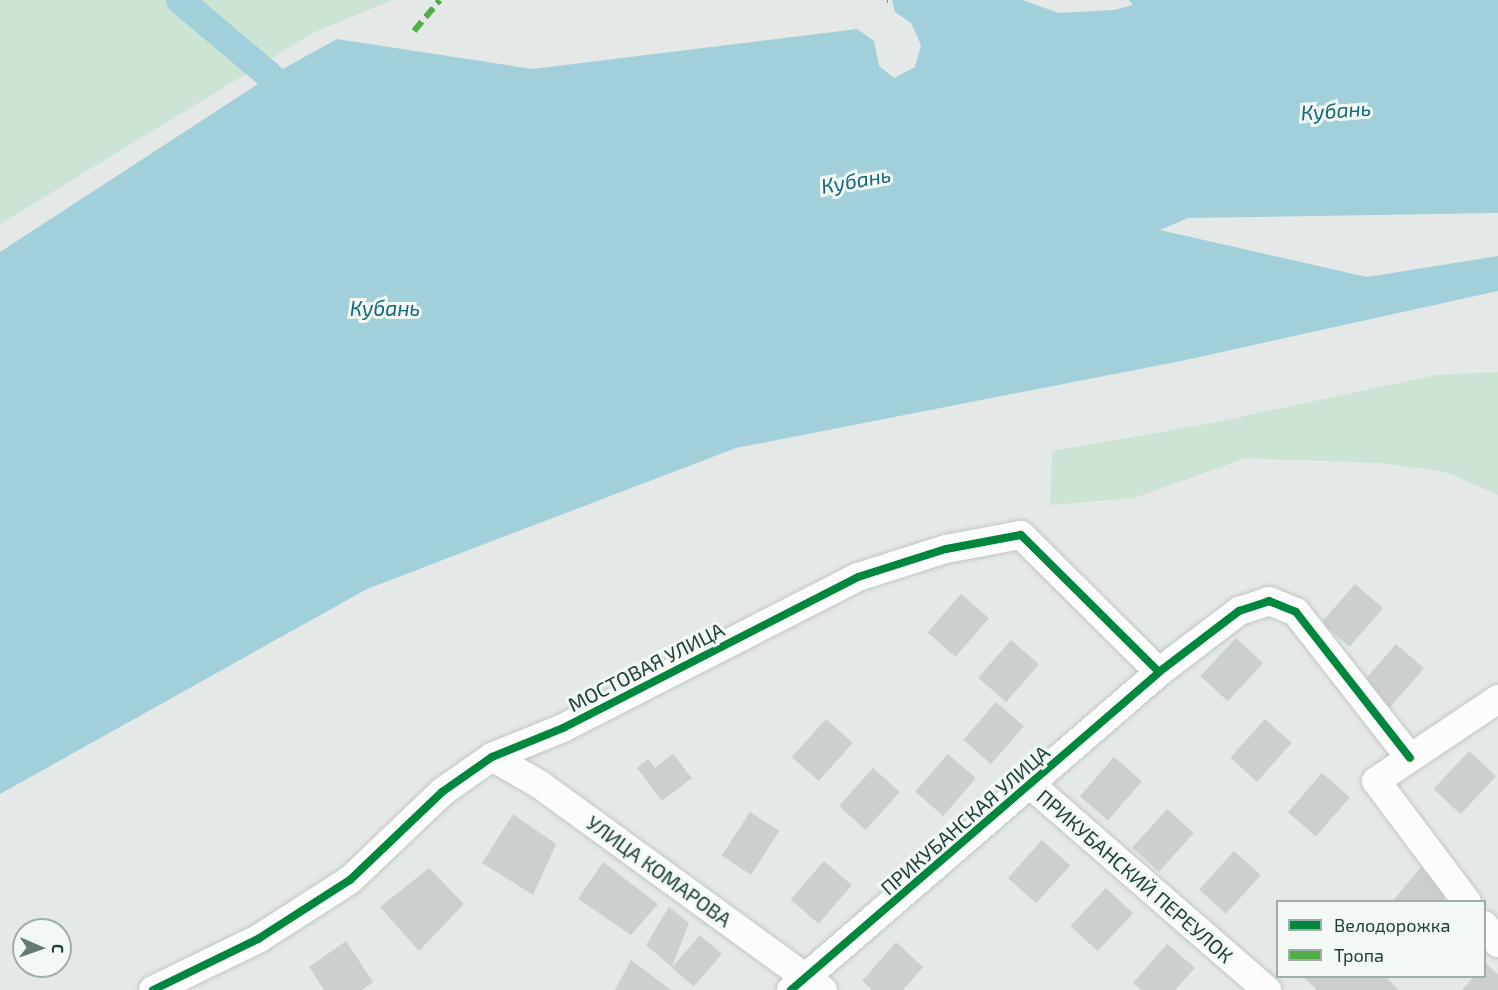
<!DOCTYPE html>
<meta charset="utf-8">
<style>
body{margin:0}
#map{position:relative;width:1498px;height:990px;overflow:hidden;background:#e4e9e7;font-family:"Exo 2",sans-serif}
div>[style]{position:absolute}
.green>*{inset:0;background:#cce4d4}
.water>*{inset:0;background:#a2d0da}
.canal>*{height:28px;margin:-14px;padding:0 14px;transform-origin:14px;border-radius:14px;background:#a2d0da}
.building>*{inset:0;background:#cbd0ce;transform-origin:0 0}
.roads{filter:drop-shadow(0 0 2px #c1c6c4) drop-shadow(0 0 2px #c1c6c4)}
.minor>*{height:28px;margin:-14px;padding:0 14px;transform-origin:14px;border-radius:14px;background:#fbfcfb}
.quiet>*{height:6px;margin-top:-3px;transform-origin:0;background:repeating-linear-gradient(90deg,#52ad46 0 12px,transparent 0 18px)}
.cycleway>*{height:8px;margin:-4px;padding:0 4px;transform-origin:4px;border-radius:4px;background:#00873e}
span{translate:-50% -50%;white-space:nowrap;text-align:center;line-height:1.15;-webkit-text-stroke:6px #f2f9f5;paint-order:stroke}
.street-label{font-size:20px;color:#203e38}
.water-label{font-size:21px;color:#16677e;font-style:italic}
.legend{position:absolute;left:1276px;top:900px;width:210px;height:78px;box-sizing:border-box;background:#f2f9f5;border:2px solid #9eaea9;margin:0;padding:8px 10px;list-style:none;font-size:18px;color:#203e38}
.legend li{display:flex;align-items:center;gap:12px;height:30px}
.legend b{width:30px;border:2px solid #9eaea9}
.north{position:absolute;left:12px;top:918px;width:60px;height:60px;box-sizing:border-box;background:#f2f9f5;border:2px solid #9eaea9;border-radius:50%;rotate:92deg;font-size:16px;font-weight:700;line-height:24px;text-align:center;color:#203e38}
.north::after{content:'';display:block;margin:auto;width:21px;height:27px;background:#657a75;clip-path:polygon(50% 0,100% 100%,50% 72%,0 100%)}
</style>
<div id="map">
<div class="green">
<div style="clip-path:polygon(0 0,392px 0,313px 33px,0 224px)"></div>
<div style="clip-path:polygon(1498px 372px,1498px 495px,1446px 472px,1379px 463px,1246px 458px,1134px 498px,1050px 505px,1052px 451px,1207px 424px,1436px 375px)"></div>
</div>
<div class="water">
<div style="clip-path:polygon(892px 0,1022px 0,1059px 13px,1114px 10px,1133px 5px,1129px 0,1498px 0,1498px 213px,1188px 218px,1160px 230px,1367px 277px,1498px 256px,1498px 291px,1181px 361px,736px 448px,367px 589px,0 794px,0 252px,270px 76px,337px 39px,533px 69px,857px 29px,874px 41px,879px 66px,894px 78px,915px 67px,921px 45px,911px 23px,895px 12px)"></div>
</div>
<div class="canal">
<div style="left:180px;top:0;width:118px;rotate:40.2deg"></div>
</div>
<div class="building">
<div style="left:1355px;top:584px;width:37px;height:51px;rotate:41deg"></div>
<div style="left:961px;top:594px;width:37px;height:51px;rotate:41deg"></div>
<div style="left:1236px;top:638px;width:37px;height:52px;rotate:43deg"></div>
<div style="left:1011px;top:640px;width:37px;height:50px;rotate:41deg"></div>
<div style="left:1396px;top:644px;width:37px;height:52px;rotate:41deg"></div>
<div style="left:996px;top:702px;width:37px;height:50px;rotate:41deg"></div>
<div style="left:826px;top:719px;width:36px;height:51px;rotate:42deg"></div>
<div style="left:1265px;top:719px;width:36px;height:52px;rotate:42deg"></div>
<div style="left:1469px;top:751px;width:37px;height:52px;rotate:43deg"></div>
<div style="clip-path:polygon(673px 754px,692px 778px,662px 801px,637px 768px,648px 759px,655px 768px)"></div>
<div style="left:948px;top:754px;width:37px;height:50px;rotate:41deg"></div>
<div style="left:1114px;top:757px;width:37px;height:52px;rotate:41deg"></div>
<div style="left:873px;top:768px;width:36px;height:51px;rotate:42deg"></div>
<div style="left:1322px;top:773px;width:37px;height:52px;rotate:41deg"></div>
<div style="left:1167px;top:809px;width:36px;height:52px;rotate:42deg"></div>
<div style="left:750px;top:812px;width:35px;height:52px;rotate:33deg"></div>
<div style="clip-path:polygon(513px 814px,556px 844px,533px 895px,482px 863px)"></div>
<div style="left:1042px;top:840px;width:38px;height:51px;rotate:42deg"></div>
<div style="left:1234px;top:851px;width:36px;height:52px;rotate:42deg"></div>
<div style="left:824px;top:861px;width:37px;height:51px;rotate:41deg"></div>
<div style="clip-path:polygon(603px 862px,658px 904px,631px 935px,578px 899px)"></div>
<div style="clip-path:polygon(1421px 867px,1449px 892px,1441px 902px,1392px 902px)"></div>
<div style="clip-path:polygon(429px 868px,464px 904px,419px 951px,380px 907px)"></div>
<div style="left:1106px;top:888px;width:37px;height:52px;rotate:43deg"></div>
<div style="clip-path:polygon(669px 907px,689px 923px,672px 967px,646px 945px)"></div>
<div style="left:700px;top:935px;width:29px;height:43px;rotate:41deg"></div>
<div style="clip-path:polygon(346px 941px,373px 982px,362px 990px,324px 990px,309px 967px)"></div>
<div style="clip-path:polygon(896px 942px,923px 967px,903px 990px,872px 990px,862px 981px)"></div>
<div style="clip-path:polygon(1167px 944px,1195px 968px,1175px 990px,1142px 990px,1133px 983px)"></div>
<div style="clip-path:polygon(631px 960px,671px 990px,615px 990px)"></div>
<div style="clip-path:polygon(1484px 962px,1498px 974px,1498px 990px,1462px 990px,1474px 976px,1484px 976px)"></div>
<div style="clip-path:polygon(1302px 976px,1385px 976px,1399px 990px,1317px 990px)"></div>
</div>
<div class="roads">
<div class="minor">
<div style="left:492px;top:757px;width:54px;rotate:29.9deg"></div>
<div style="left:539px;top:784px;width:351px;rotate:36deg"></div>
<div style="left:1031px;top:785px;width:313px;rotate:41deg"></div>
<div style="left:1467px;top:902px;width:151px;rotate:-126.9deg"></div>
<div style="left:1376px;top:781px;width:147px;rotate:-33.9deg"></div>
<div style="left:1484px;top:925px;width:23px;rotate:52deg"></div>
<div style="left:153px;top:990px;width:117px;rotate:-25.9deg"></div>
<div style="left:258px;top:939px;width:109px;rotate:-32.7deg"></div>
<div style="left:350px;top:880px;width:127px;rotate:-43.7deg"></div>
<div style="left:442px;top:792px;width:61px;rotate:-35deg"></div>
<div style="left:492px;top:757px;width:77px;rotate:-22.2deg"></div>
<div style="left:563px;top:728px;width:331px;rotate:-27.1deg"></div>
<div style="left:858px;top:577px;width:92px;rotate:-17.7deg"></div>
<div style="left:946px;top:549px;width:76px;rotate:-10.6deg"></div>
<div style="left:1021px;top:535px;width:194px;rotate:44.8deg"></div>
<div style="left:791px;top:990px;width:486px;rotate:-40.8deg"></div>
<div style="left:1159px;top:672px;width:101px;rotate:-37.3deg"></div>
<div style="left:1239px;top:611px;width:32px;rotate:-18deg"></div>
<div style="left:1269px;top:601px;width:29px;rotate:22deg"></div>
<div style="left:1296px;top:612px;width:185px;rotate:52deg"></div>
</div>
</div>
<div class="quiet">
<div style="left:887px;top:0;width:1px"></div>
<div style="left:414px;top:31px;width:40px;rotate:-50deg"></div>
</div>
<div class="cycleway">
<div style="left:153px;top:990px;width:117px;rotate:-25.9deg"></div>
<div style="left:258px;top:939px;width:109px;rotate:-32.7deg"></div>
<div style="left:350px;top:880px;width:127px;rotate:-43.7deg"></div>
<div style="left:442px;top:792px;width:61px;rotate:-35deg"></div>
<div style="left:492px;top:757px;width:77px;rotate:-22.2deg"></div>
<div style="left:563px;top:728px;width:331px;rotate:-27.1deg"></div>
<div style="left:858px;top:577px;width:92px;rotate:-17.7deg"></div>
<div style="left:946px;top:549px;width:76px;rotate:-10.6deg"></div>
<div style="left:1021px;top:535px;width:194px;rotate:44.8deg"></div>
<div style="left:791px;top:990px;width:486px;rotate:-40.8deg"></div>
<div style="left:1159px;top:672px;width:101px;rotate:-37.3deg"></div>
<div style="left:1239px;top:611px;width:32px;rotate:-18deg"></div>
<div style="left:1269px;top:601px;width:29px;rotate:22deg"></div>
<div style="left:1296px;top:612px;width:185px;rotate:52deg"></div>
</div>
<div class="street-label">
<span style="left:646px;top:667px;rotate:-27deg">МОСТОВАЯ УЛИЦА</span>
<span style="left:965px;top:820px;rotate:-41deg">ПРИКУБАНСКАЯ УЛИЦА</span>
<span style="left:659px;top:871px;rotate:36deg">УЛИЦА КОМАРОВА</span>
<span style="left:1135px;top:876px;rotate:41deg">ПРИКУБАНСКИЙ ПЕРЕУЛОК</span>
</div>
<div class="water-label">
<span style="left:1336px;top:110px;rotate:-4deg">Кубань</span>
<span style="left:856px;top:180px;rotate:-10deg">Кубань</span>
<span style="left:385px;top:308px">Кубань</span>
</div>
<ul class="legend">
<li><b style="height:8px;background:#00873e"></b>Велодорожка</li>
<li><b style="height:8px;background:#52ad46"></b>Тропа</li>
</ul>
<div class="north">С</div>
</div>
